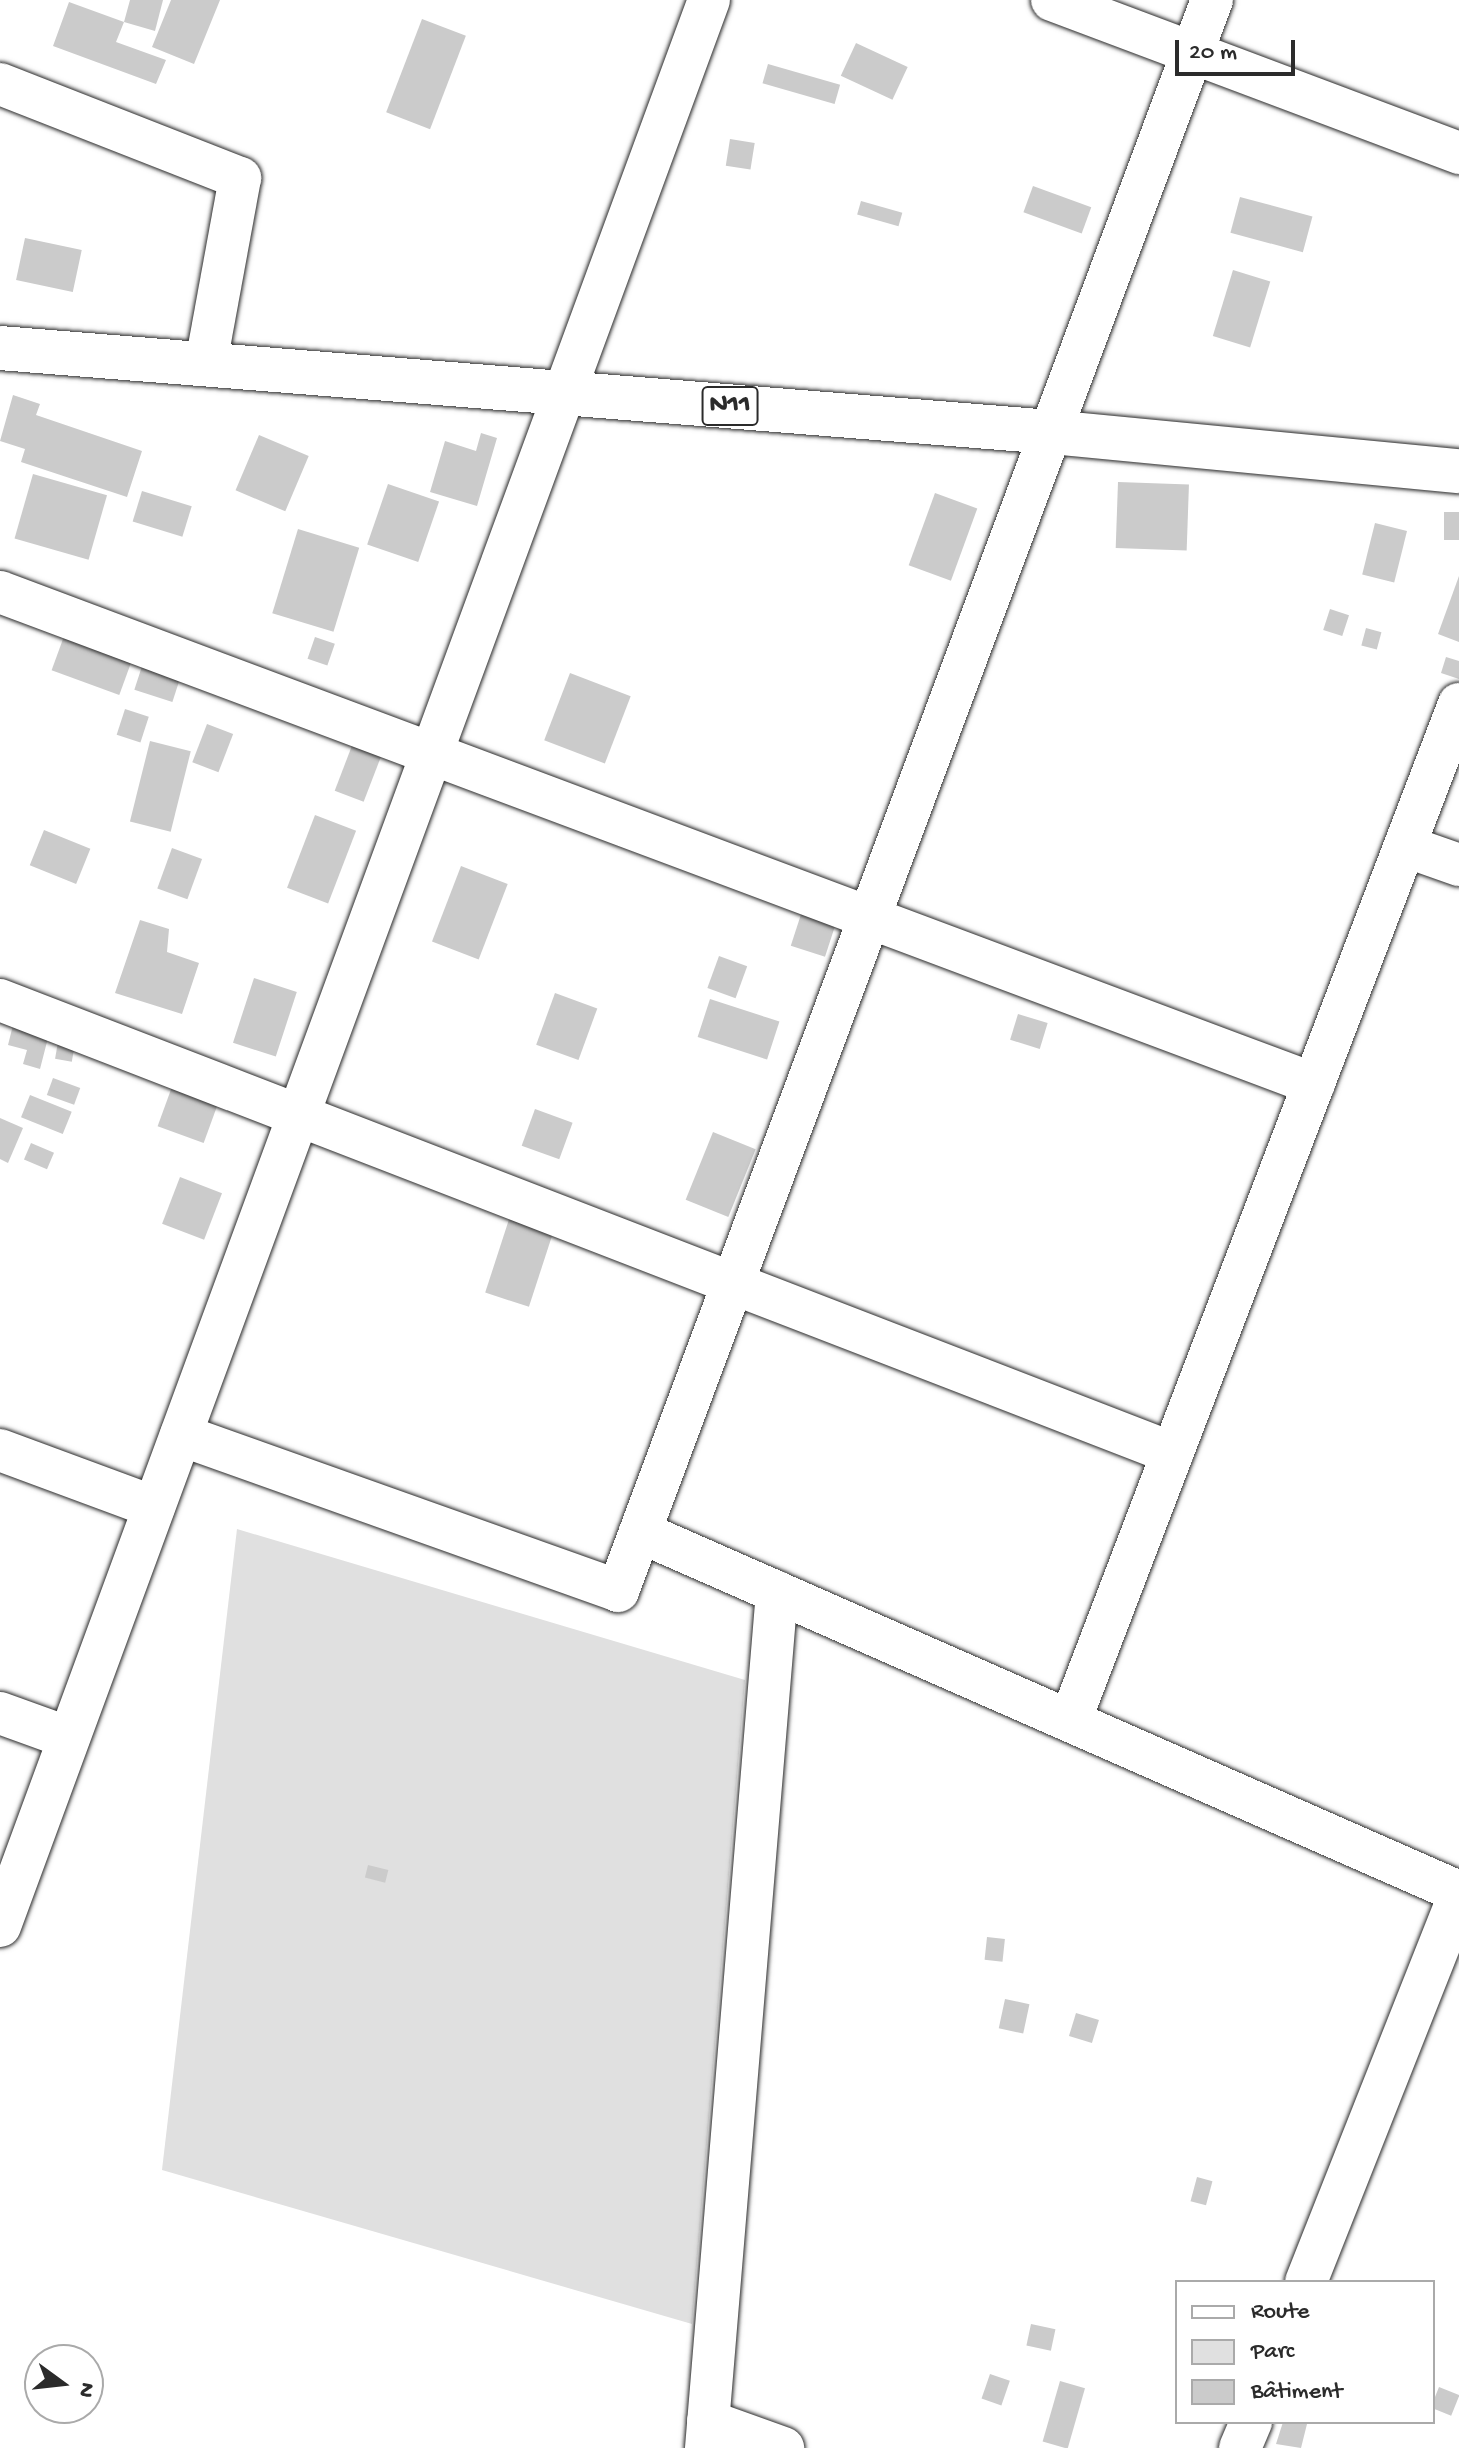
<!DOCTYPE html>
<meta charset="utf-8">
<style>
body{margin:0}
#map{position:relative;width:1459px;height:2448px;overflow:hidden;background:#fff;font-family:"Gochi Hand",sans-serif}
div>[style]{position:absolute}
.green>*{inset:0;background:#e0e0e0}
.building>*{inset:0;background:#cbcbcb;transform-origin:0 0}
.roads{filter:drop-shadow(0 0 2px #2b2b2b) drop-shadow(0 0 2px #2b2b2b)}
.minor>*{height:42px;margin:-21px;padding:0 21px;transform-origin:21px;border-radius:21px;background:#fff}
.primary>*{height:44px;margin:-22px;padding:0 22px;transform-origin:22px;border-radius:22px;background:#fff}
span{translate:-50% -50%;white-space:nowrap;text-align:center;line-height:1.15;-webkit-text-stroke:6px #fff;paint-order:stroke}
.shield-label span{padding:2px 6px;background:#fff;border:2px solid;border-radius:6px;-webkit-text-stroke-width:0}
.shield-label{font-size:28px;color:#2b2b2b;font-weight:700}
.legend{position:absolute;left:1175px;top:2280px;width:260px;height:144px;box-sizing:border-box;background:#fff;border:2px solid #aaa;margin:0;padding:10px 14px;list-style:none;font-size:24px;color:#2b2b2b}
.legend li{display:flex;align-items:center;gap:16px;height:40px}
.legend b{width:40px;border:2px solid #aaa}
.north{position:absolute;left:24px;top:2344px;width:80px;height:80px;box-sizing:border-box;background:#fff;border:2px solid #aaa;border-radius:50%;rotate:105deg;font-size:22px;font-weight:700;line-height:32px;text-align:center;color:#2b2b2b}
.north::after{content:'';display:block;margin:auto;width:28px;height:36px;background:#2b2b2b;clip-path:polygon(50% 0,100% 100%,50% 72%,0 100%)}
.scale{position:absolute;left:1175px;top:40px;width:120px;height:36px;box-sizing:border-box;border:4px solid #2b2b2b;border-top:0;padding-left:10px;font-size:24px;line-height:28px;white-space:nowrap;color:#2b2b2b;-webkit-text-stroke:6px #fff;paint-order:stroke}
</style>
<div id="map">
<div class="green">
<div style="clip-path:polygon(237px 1529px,745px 1680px,692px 2324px,162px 2170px)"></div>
</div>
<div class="building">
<div style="clip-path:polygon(130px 0,163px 0,155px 31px,124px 22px)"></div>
<div style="clip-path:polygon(171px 0,220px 0,194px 64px,152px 47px)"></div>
<div style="clip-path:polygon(69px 2px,124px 22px,116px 42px,166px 60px,156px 84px,53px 46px)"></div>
<div style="left:422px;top:19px;width:47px;height:100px;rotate:21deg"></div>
<div style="left:856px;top:43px;width:57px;height:36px;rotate:25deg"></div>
<div style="left:768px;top:64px;width:75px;height:20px;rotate:16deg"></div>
<div style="left:730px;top:139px;width:25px;height:27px;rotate:9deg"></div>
<div style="left:1033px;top:186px;width:62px;height:28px;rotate:20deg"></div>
<div style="left:1240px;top:197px;width:75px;height:37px;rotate:15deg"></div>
<div style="left:861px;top:201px;width:43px;height:14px;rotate:16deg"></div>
<div style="left:25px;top:238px;width:58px;height:43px;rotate:12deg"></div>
<div style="left:1233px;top:270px;width:39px;height:69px;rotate:17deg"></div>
<div style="clip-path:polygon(13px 395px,40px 404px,36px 415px,142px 451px,127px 497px,21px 462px,25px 449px,0 441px)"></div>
<div style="clip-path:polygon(481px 433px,497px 438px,477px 506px,430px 492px,445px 441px,476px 451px)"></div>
<div style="left:259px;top:435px;width:54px;height:60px;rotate:23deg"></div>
<div style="left:33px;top:474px;width:77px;height:67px;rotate:16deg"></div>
<div style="left:1118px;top:482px;width:71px;height:66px;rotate:2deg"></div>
<div style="left:388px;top:484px;width:54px;height:64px;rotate:19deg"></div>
<div style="left:142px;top:491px;width:52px;height:32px;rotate:17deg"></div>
<div style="left:935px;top:493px;width:45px;height:77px;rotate:20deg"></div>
<div style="left:1444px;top:512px;width:15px;height:28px"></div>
<div style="left:1375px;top:523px;width:33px;height:53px;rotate:14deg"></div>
<div style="left:298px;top:529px;width:64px;height:88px;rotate:17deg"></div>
<div style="clip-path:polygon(1459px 576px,1459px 642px,1438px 634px)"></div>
<div style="left:1330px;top:609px;width:20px;height:22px;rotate:18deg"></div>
<div style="left:67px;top:628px;width:72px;height:45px;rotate:20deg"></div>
<div style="left:1366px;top:628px;width:16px;height:18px;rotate:15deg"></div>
<div style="left:315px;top:637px;width:21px;height:23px;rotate:19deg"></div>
<div style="clip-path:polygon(1446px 657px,1459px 661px,1459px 679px,1441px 673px)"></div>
<div style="left:143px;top:663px;width:40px;height:28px;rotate:18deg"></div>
<div style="left:570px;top:673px;width:65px;height:72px;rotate:21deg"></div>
<div style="left:125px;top:709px;width:25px;height:27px;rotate:18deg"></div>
<div style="left:207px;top:724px;width:28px;height:41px;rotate:21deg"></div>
<div style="left:358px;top:730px;width:31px;height:65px;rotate:21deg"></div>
<div style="left:150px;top:741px;width:42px;height:83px;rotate:14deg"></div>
<div style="left:315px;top:815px;width:44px;height:78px;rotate:21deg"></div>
<div style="left:44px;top:830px;width:50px;height:38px;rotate:22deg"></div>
<div style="left:172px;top:848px;width:32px;height:43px;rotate:20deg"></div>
<div style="left:461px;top:866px;width:50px;height:81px;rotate:21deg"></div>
<div style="left:805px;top:902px;width:36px;height:46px;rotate:18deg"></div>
<div style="clip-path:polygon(140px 920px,169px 929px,167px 952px,199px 963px,182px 1014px,115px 993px)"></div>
<div style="left:719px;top:956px;width:30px;height:34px;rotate:20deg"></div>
<div style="left:254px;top:978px;width:45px;height:68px;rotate:18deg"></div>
<div style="left:555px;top:993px;width:45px;height:55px;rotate:20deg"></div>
<div style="left:710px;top:999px;width:73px;height:40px;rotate:18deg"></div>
<div style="left:1018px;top:1014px;width:31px;height:27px;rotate:17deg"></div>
<div style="clip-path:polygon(13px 1025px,49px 1034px,40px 1069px,23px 1064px,27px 1050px,8px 1045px)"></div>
<div style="left:58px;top:1042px;width:17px;height:17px;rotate:10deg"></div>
<div style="left:53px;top:1078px;width:29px;height:18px;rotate:20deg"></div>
<div style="left:173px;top:1084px;width:49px;height:45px;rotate:20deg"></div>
<div style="left:30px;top:1095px;width:45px;height:24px;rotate:22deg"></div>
<div style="left:535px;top:1109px;width:40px;height:39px;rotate:20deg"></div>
<div style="clip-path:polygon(0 1118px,23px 1128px,8px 1163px,0 1159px)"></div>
<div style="left:713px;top:1132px;width:46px;height:73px;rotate:22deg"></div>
<div style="left:31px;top:1143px;width:25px;height:18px;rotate:23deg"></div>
<div style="left:180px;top:1177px;width:45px;height:50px;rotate:21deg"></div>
<div style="left:513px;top:1207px;width:46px;height:90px;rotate:18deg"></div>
<div style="left:368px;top:1865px;width:21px;height:13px;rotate:14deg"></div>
<div style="left:987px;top:1937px;width:18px;height:23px;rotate:6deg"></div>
<div style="left:1005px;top:1999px;width:25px;height:30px;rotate:12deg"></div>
<div style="left:1076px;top:2013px;width:24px;height:24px;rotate:17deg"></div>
<div style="left:1197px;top:2177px;width:16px;height:25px;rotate:15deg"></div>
<div style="left:1031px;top:2324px;width:25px;height:22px;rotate:12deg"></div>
<div style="left:990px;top:2374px;width:21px;height:26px;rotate:19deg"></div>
<div style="left:1060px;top:2381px;width:26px;height:63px;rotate:16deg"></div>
<div style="left:1439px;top:2387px;width:22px;height:22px;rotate:22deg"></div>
<div style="clip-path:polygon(1283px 2422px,1307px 2424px,1301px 2448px,1276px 2444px)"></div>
</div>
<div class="roads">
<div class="minor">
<div style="left:1052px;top:0;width:435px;rotate:20.6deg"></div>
<div style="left:0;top:84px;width:258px;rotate:21.4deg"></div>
<div style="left:240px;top:178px;width:189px;rotate:100.4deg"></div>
<div style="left:0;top:592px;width:1403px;rotate:20.53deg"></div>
<div style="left:1405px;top:846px;width:57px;rotate:19.4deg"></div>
<div style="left:0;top:1000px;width:1257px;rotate:21.13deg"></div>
<div style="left:181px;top:1435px;width:464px;rotate:19.6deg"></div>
<div style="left:618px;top:1591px;width:1698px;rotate:-69.53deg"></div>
<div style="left:0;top:1450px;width:164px;rotate:20.3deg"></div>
<div style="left:640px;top:1532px;width:895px;rotate:23.73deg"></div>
<div style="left:0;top:1713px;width:73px;rotate:19.9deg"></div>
<div style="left:1070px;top:1721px;width:1089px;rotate:-69.07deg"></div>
<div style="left:0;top:1926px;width:2052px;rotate:-69.79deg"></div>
<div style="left:1306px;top:2282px;width:416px;rotate:-68.4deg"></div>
<div style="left:708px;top:2421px;width:80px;rotate:19.8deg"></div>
<div style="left:706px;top:2448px;width:859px;rotate:-85.26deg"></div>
<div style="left:1240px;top:2448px;width:28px;rotate:-67deg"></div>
</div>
<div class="primary">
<div style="left:0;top:348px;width:1054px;rotate:4.57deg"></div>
<div style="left:1051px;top:432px;width:410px;rotate:5.5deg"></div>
</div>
</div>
<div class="shield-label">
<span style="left:730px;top:406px">N11</span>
</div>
<ul class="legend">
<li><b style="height:10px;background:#fff"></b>Route</li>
<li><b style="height:22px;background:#e0e0e0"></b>Parc</li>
<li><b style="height:22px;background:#cbcbcb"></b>Bâtiment</li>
</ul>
<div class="north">N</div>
<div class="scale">20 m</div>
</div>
